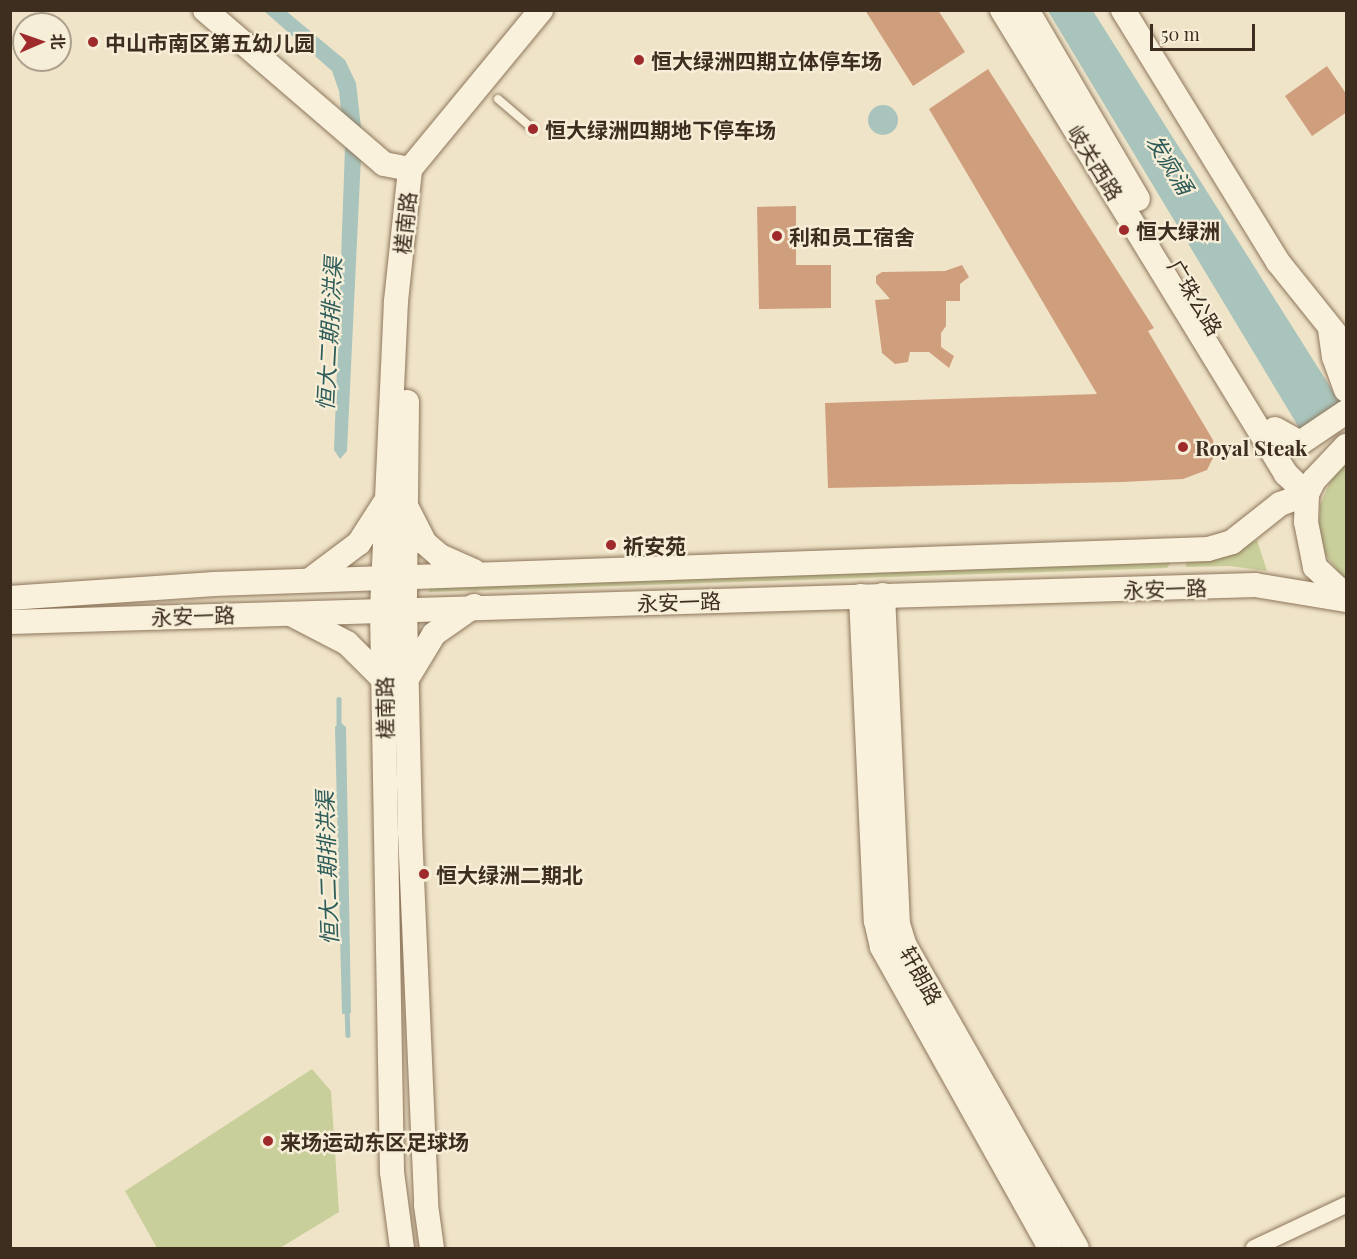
<!DOCTYPE html>
<meta charset="utf-8">
<style>
body{margin:0}
#map{position:relative;width:1357px;height:1259px;overflow:hidden;background:#f0e4c8;font-family:"Playfair Display","Noto Sans SC",serif}
div>[style]{position:absolute}
.green>*{inset:0;background:#c9cf9b}
.water>*{inset:0;background:#a9c4bc}
.round{border-radius:50%}
.stream>*{height:4.5px;margin:-2.25px;padding:0 2.25px;transform-origin:2.25px;border-radius:2.25px;background:#a9c4bc}
.building>*{inset:0;background:#cf9f7d}
.roads{filter:drop-shadow(0 0 2px #8d765c) drop-shadow(0 0 2px #8d765c)}
.lane>*{height:8px;margin:-4px;padding:0 4px;transform-origin:4px;border-radius:4px;background:#faf1dc}
.street>*{height:16px;margin:-8px;padding:0 8px;transform-origin:8px;border-radius:8px;background:#faf1dc}
.secondary>*{height:24px;margin:-12px;padding:0 12px;transform-origin:12px;border-radius:12px;background:#faf1dc}
.dots>*{width:16px;height:16px;translate:-50% -50%;box-sizing:border-box;border:3px solid #f7eed8;border-radius:50%}
span{translate:-50% -50%;white-space:nowrap;text-align:center;line-height:1.15;-webkit-text-stroke:4.5px #f7eed8;paint-order:stroke}
.poi-label{font-size:21px;color:#3d2e20;font-weight:700}
.left{translate:0 -50%;text-align:left}
.street-label{font-size:21px;color:#3d2e20}
.water-label{font-size:22px;color:#2f5d5a;font-style:italic}
.frame{position:absolute;inset:0;border:12px solid #3d2e20;pointer-events:none}
.north{position:absolute;left:12px;top:12px;width:60px;height:60px;box-sizing:border-box;background:#f7eed8;border:2px solid #ada18e;border-radius:50%;rotate:88deg;font-size:16px;font-weight:700;line-height:24px;text-align:center;color:#3d2e20}
.north::after{content:'';display:block;margin:auto;width:21px;height:27px;background:#9e2a2b;clip-path:polygon(50% 0,100% 100%,50% 72%,0 100%)}
.scale{position:absolute;left:1150px;top:24px;width:105px;height:27px;box-sizing:border-box;border:3px solid #3d2e20;border-top:0;padding-left:8px;font-size:18px;line-height:21px;white-space:nowrap;color:#3d2e20;-webkit-text-stroke:4px #f7eed8;paint-order:stroke}
</style>
<div id="map">
<div class="green">
<div style="clip-path:polygon(1346px 462px,1346px 582px,1325px 554px,1319px 530px,1320px 505px,1330px 482px)"></div>
<div style="clip-path:polygon(1257px 540px,1267px 571px,1230px 566px,1186px 567px,1186px 559px,1218px 559px)"></div>
<div style="clip-path:polygon(1172px 561px,1167px 568px,429px 592px,429px 582px)"></div>
<div style="clip-path:polygon(312px 1069px,331px 1091px,339px 1212px,280px 1248px,157px 1248px,125px 1191px)"></div>
</div>
<div class="water">
<div style="clip-path:polygon(264px 11px,286px 11px,345px 60px,356px 83px,362px 136px,347px 451px,340px 459px,334px 450px,345px 148px,339px 91px,332px 71px)"></div>
<div style="clip-path:polygon(1048px 11px,1093px 11px,1341px 404px,1301px 431px)"></div>
<div class="round" style="left:868px;top:105px;width:30px;height:30px"></div>
<div style="clip-path:polygon(340px 722px,346px 727px,351px 1013px,342px 1014px,335px 727px)"></div>
</div>
<div class="stream">
<div style="left:339px;top:699px;width:28px;rotate:90deg"></div>
<div style="left:347px;top:1008px;width:27px;rotate:88deg"></div>
</div>
<div class="building">
<div style="clip-path:polygon(865px 10px,938px 10px,965px 52px,913px 86px)"></div>
<div style="clip-path:polygon(1327px 66px,1347px 95px,1347px 112px,1312px 136px,1285px 96px)"></div>
<div style="clip-path:polygon(988px 69px,1154px 328px,1148px 331px,1213px 440px,1215px 454px,1207px 470px,1183px 479px,1122px 482px,828px 488px,825px 403px,1097px 394px,929px 109px)"></div>
<div style="clip-path:polygon(796px 206px,796px 265px,831px 265px,831px 308px,759px 309px,757px 207px)"></div>
<div style="clip-path:polygon(962px 265px,969px 277px,960px 284px,960px 301px,946px 301px,946px 326px,941px 333px,941px 347px,954px 356px,949px 368px,929px 352px,910px 352px,908px 362px,895px 364px,882px 353px,875px 300px,890px 299px,876px 283px,876px 276px,882px 272px,945px 271px)"></div>
</div>
<div class="roads">
<div class="lane">
<div style="left:498px;top:99px;width:46px;rotate:40.6deg"></div>
</div>
<div class="street">
<div style="left:1254px;top:1248px;width:102px;rotate:-25.1deg"></div>
</div>
<div class="secondary">
<div style="left:205px;top:10px;width:236px;rotate:40.7deg"></div>
<div style="left:384px;top:164px;width:26px;rotate:11deg"></div>
<div style="left:1002px;top:10px;width:544px;rotate:58.53deg"></div>
<div style="left:1286px;top:474px;width:29px;rotate:44deg"></div>
<div style="left:1027px;top:10px;width:219px;rotate:59.6deg"></div>
<div style="left:1123px;top:10px;width:296px;rotate:58.4deg"></div>
<div style="left:1278px;top:262px;width:109px;rotate:51.3deg"></div>
<div style="left:410px;top:169px;width:206px;rotate:-50.5deg"></div>
<div style="left:1330px;top:329px;width:28px;rotate:82deg"></div>
<div style="left:1334px;top:357px;width:35px;rotate:70deg"></div>
<div style="left:407px;top:402px;width:206px;rotate:90.6deg"></div>
<div style="left:405px;top:608px;width:224px;rotate:88.7deg"></div>
<div style="left:410px;top:832px;width:373px;rotate:87.5deg"></div>
<div style="left:426px;top:1205px;width:43px;rotate:82.1deg"></div>
<div style="left:1275px;top:429px;width:29px;rotate:29deg"></div>
<div style="left:1300px;top:443px;width:55px;rotate:-34deg"></div>
<div style="left:1346px;top:446px;width:47px;rotate:133.3deg"></div>
<div style="left:1314px;top:480px;width:16px;rotate:117deg"></div>
<div style="left:1307px;top:494px;width:28px;rotate:92deg"></div>
<div style="left:1306px;top:522px;width:46px;rotate:78.7deg"></div>
<div style="left:1315px;top:567px;width:42px;rotate:43.1deg"></div>
<div style="left:408px;top:510px;width:37px;rotate:63deg"></div>
<div style="left:425px;top:543px;width:20px;rotate:41deg"></div>
<div style="left:440px;top:556px;width:37px;rotate:24deg"></div>
<div style="left:311px;top:579px;width:60px;rotate:-36.9deg"></div>
<div style="left:359px;top:543px;width:46px;rotate:-57.3deg"></div>
<div style="left:883px;top:595px;width:329px;rotate:87.4deg"></div>
<div style="left:898px;top:924px;width:21px;rotate:73deg"></div>
<div style="left:904px;top:944px;width:350px;rotate:60.4deg"></div>
<div style="left:861px;top:596px;width:325px;rotate:87.4deg"></div>
<div style="left:876px;top:921px;width:27px;rotate:77deg"></div>
<div style="left:882px;top:947px;width:345px;rotate:60.8deg"></div>
<div style="left:10px;top:598px;width:204px;rotate:-3.9deg"></div>
<div style="left:214px;top:584px;width:995px;rotate:-2.02deg"></div>
<div style="left:1208px;top:549px;width:25px;rotate:-16deg"></div>
<div style="left:1232px;top:542px;width:61px;rotate:-38.4deg"></div>
<div style="left:1280px;top:504px;width:29px;rotate:-20deg"></div>
<div style="left:291px;top:614px;width:63px;rotate:27.4deg"></div>
<div style="left:347px;top:643px;width:51px;rotate:45deg"></div>
<div style="left:10px;top:622px;width:1246px;rotate:-1.7deg"></div>
<div style="left:1255px;top:585px;width:92px;rotate:9.4deg"></div>
<div style="left:408px;top:677px;width:50px;rotate:-58.8deg"></div>
<div style="left:434px;top:634px;width:49px;rotate:-35deg"></div>
<div style="left:402px;top:1248px;width:77px;rotate:-97.5deg"></div>
<div style="left:392px;top:1172px;width:563px;rotate:-91.02deg"></div>
<div style="left:382px;top:609px;width:308px;rotate:-87.4deg"></div>
<div style="left:396px;top:301px;width:133px;rotate:-83.9deg"></div>
</div>
</div>
<div class="dots">
<div style="left:93px;top:42px;background:#9e2a2b"></div>
<div style="left:639px;top:60px;background:#9e2a2b"></div>
<div style="left:533px;top:129px;background:#9e2a2b"></div>
<div style="left:1124px;top:230px;background:#9e2a2b"></div>
<div style="left:777px;top:236px;background:#9e2a2b"></div>
<div style="left:1183px;top:447px;background:#9e2a2b"></div>
<div style="left:611px;top:545px;background:#9e2a2b"></div>
<div style="left:424px;top:874px;background:#9e2a2b"></div>
<div style="left:268px;top:1141px;background:#9e2a2b"></div>
</div>
<div class="poi-label">
<span class="left" style="left:105px;top:42px">中山市南区第五幼儿园</span>
<span class="left" style="left:651px;top:60px">恒大绿洲四期立体停车场</span>
<span class="left" style="left:545px;top:129px">恒大绿洲四期地下停车场</span>
<span class="left" style="left:1136px;top:230px">恒大绿洲</span>
<span class="left" style="left:789px;top:236px">利和员工宿舍</span>
<span class="left" style="left:1195px;top:447px">Royal Steak</span>
<span class="left" style="left:623px;top:545px">祈安苑</span>
<span class="left" style="left:436px;top:874px">恒大绿洲二期北</span>
<span class="left" style="left:280px;top:1141px">来场运动东区足球场</span>
</div>
<div class="street-label">
<span style="left:1096px;top:162px;rotate:58deg">岐关西路</span>
<span style="left:404px;top:223px;rotate:-84deg">槎南路</span>
<span style="left:1196px;top:297px;rotate:59deg">广珠公路</span>
<span style="left:1165px;top:588px;rotate:-2deg">永安一路</span>
<span style="left:679px;top:601px;rotate:-2deg">永安一路</span>
<span style="left:193px;top:615px;rotate:-2deg">永安一路</span>
<span style="left:384px;top:708px;rotate:-91deg">槎南路</span>
<span style="left:922px;top:975px;rotate:61deg">轩朗路</span>
</div>
<div class="water-label">
<span style="left:1170px;top:164px;rotate:58deg">发疯涌</span>
<span style="left:329px;top:334px;rotate:-87deg">恒大二期排洪渠</span>
<span style="left:327px;top:868px;rotate:-92deg">恒大二期排洪渠</span>
</div>
<div class="frame"></div>
<div class="north">北</div>
<div class="scale">50 m</div>
</div>
